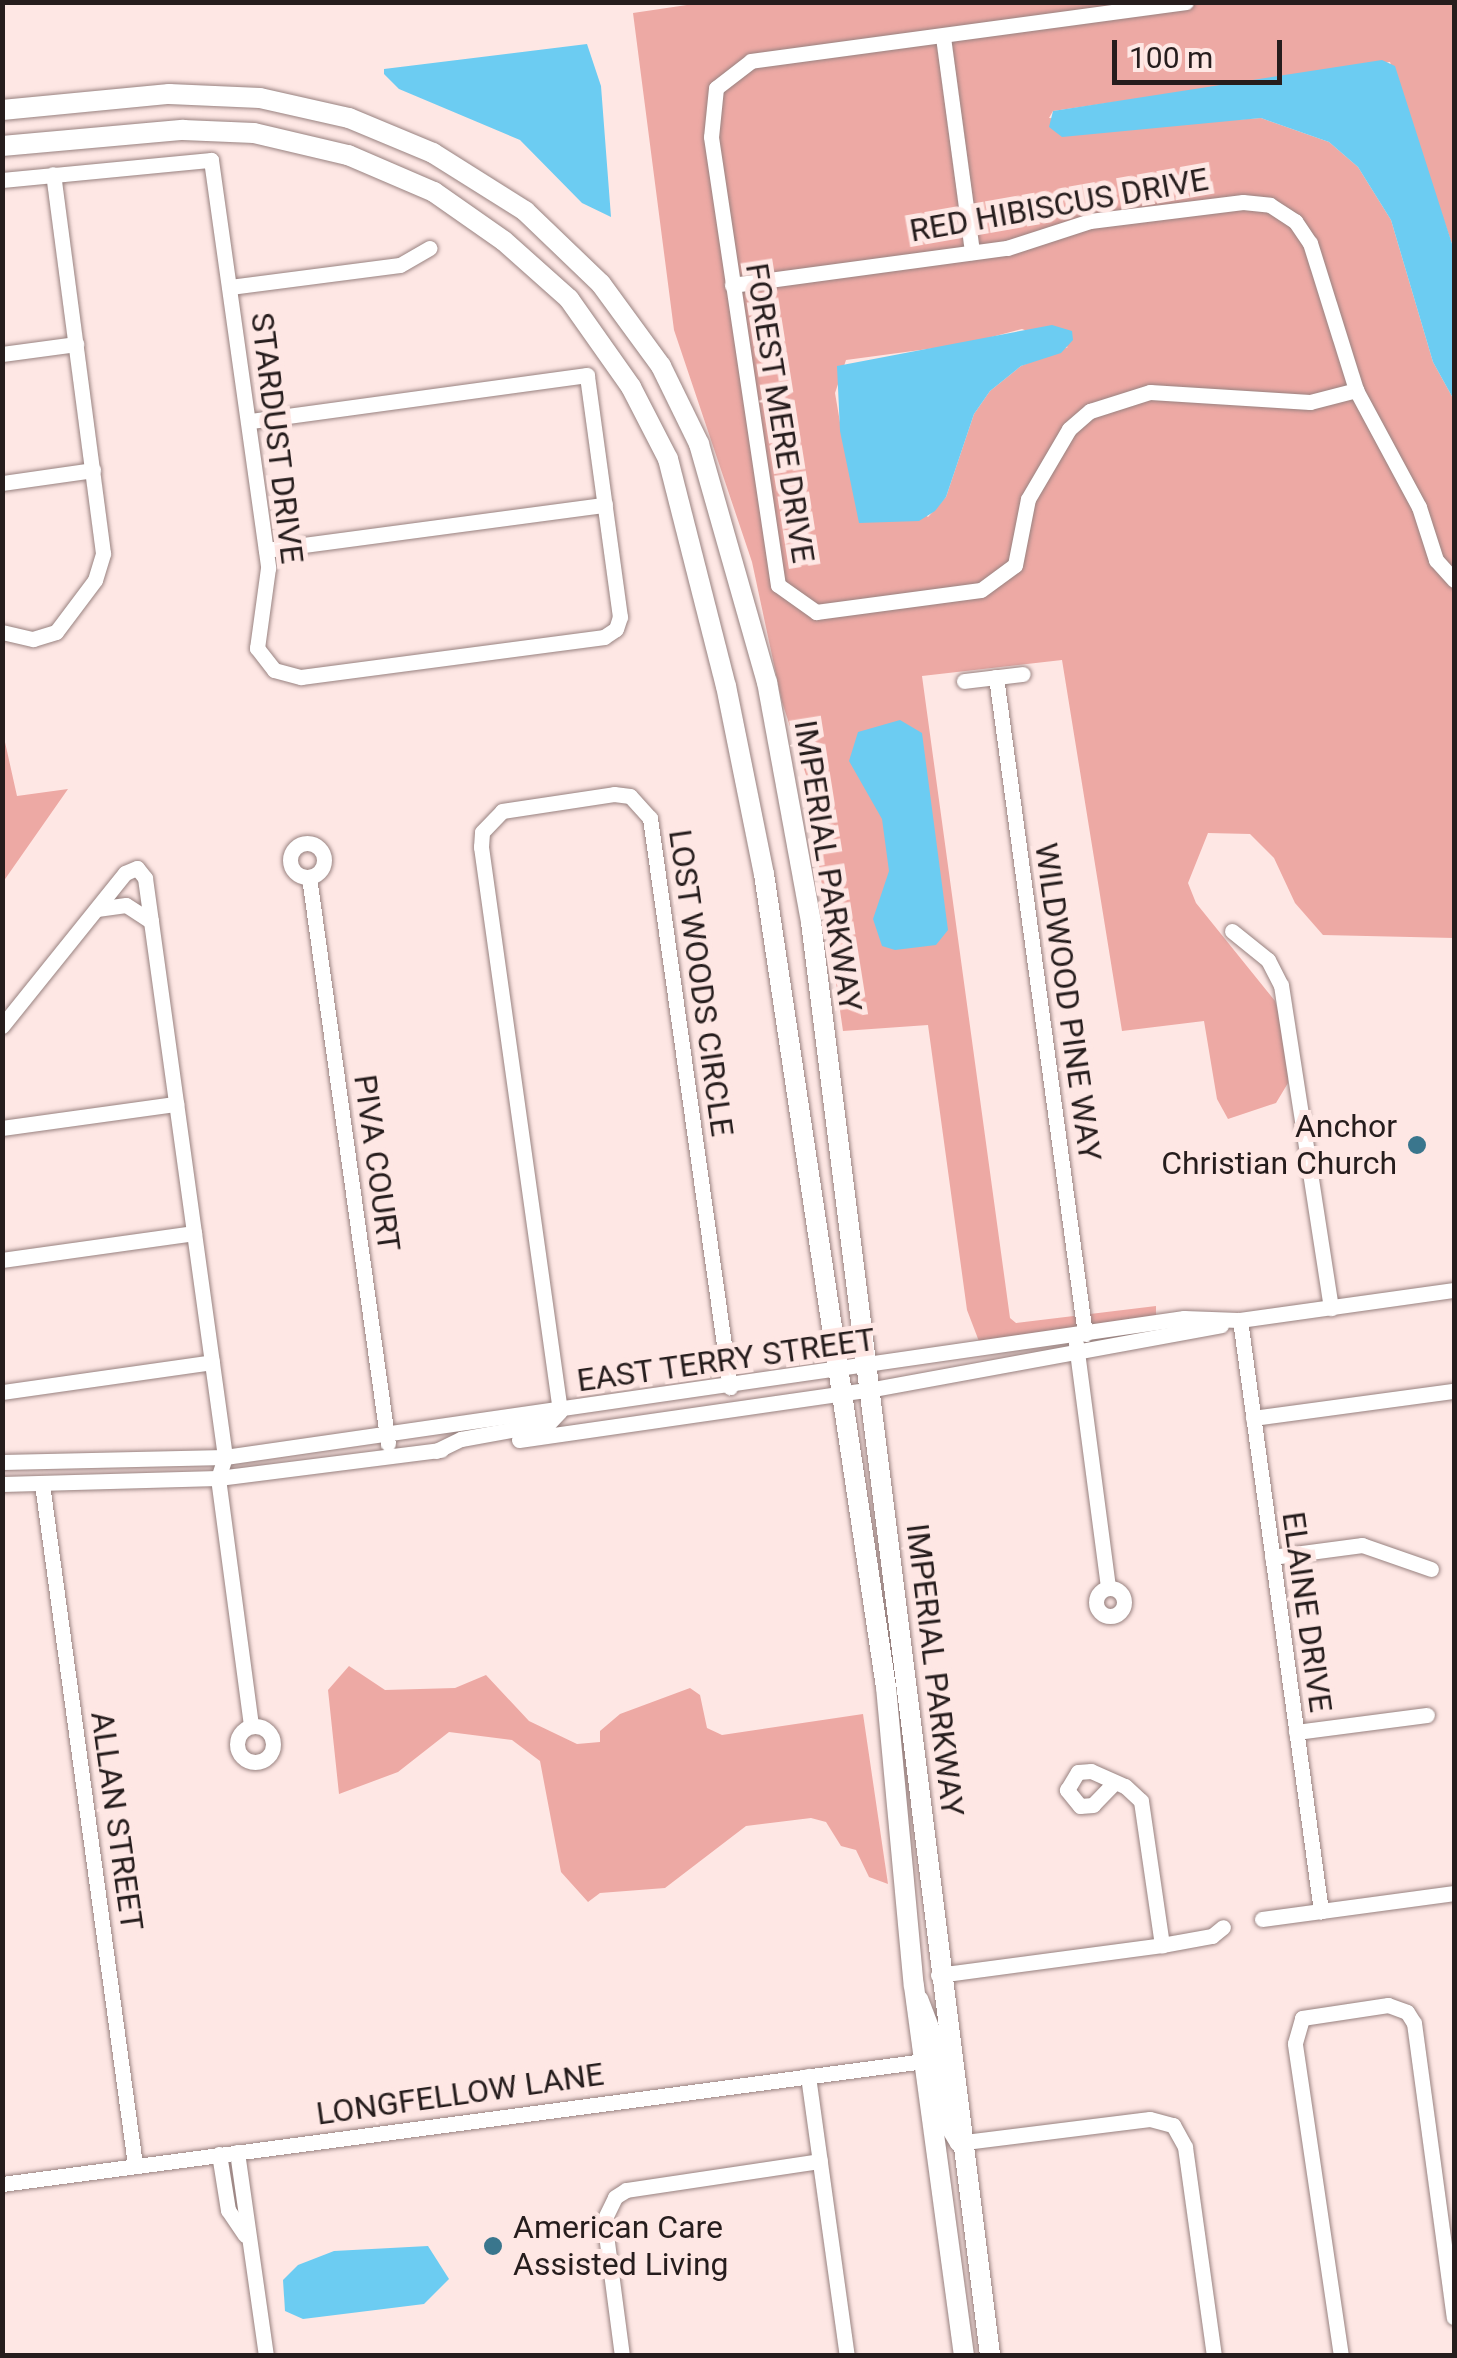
<!DOCTYPE html>
<style>
body{margin:0}
#map{position:relative;width:1457px;height:2358px;overflow:hidden;background:#fee7e4;font-family:Roboto,sans-serif}
div>[style]{position:absolute}
.green>*{inset:0;background:#eda9a4}
.water>*{inset:0;background:#6cccf2}
.roads{filter:drop-shadow(0 0 2px #988280) drop-shadow(0 0 2px #988280)}
.minor>*{height:15px;margin:-7.5px;padding:0 7.5px;transform-origin:7.5px;border-radius:7.5px;background:#fff}
.minor>.ring{margin:-7.5px;padding:0;box-sizing:content-box;background:none;border:15px solid #fff;border-radius:50%}
.major>*{height:20px;margin:-10px;padding:0 10px;transform-origin:10px;border-radius:10px;background:#fff}
.dots>*{width:28px;height:28px;translate:-50% -50%;box-sizing:border-box;border:5px solid #fee7e4;border-radius:50%}
span{translate:-50% -50%;white-space:nowrap;text-align:center;line-height:1.15;-webkit-text-stroke:10px #fee7e4;paint-order:stroke}
.street-label{font-size:32px;color:#261d1d}
.poi-label{font-size:32px;color:#261d1d}
.right{translate:-100% -50%;text-align:right}
.left{translate:0 -50%;text-align:left}
.frame{position:absolute;inset:0;border:5px solid #261d1d;pointer-events:none}
.scale{position:absolute;left:1112px;top:40px;width:170px;height:45px;box-sizing:border-box;border:5px solid #261d1d;border-top:0;padding-left:12px;font-size:30px;line-height:35px;white-space:nowrap;color:#261d1d;-webkit-text-stroke:8px #fee7e4;paint-order:stroke}
</style>
<div id="map">
<div class="green">
<div style="clip-path:polygon(evenodd,707px 2px,1454px 3px,1454px 250px,1390px 62px,1053px 111px,1049px 118px,1146px 126px,1261px 118px,1329px 142px,1358px 167px,1391px 220px,1433px 362px,1454px 400px,1454px 938px,1323px 935px,1295px 903px,1274px 858px,1250px 834px,1208px 833px,1188px 883px,1196px 903px,1275px 1001px,1289px 1047px,1288px 1083px,1276px 1103px,1228px 1119px,1217px 1099px,1204px 1021px,1122px 1031px,1062px 660px,922px 676px,1010px 1318px,1016px 1323px,1156px 1306px,1156px 1316px,980px 1344px,967px 1310px,928px 1025px,843px 1031px,806px 775px,782px 702px,752px 562px,674px 330px,633px 13px,707px 2px,1022px 329px,1068px 347px,1021px 366px,990px 391px,974px 414px,946px 497px,928px 517px,843px 440px,835px 393px,846px 360px,965px 344px,1022px 329px)"></div>
<div style="clip-path:polygon(3px 733px,17px 796px,68px 789px,3px 882px)"></div>
<div style="clip-path:polygon(349px 1666px,385px 1690px,455px 1688px,486px 1675px,529px 1721px,577px 1744px,600px 1742px,600px 1731px,620px 1714px,690px 1688px,700px 1695px,707px 1728px,722px 1735px,863px 1714px,888px 1884px,869px 1877px,856px 1850px,841px 1846px,826px 1822px,811px 1818px,746px 1826px,665px 1888px,600px 1893px,588px 1902px,561px 1872px,540px 1761px,512px 1740px,449px 1732px,398px 1772px,339px 1794px,328px 1690px)"></div>
</div>
<div class="water">
<div style="clip-path:polygon(587px 44px,601px 86px,611px 217px,582px 203px,520px 140px,399px 89px,384px 74px,384px 69px)"></div>
<div style="clip-path:polygon(1382px 60px,1395px 66px,1454px 250px,1454px 400px,1433px 362px,1391px 220px,1358px 167px,1329px 142px,1261px 118px,1062px 137px,1049px 127px,1053px 111px)"></div>
<div style="clip-path:polygon(1052px 325px,1072px 331px,1073px 340px,1061px 353px,1021px 366px,990px 391px,974px 414px,946px 497px,935px 511px,919px 521px,859px 523px,840px 431px,837px 366px)"></div>
<div style="clip-path:polygon(900px 720px,922px 733px,948px 930px,936px 945px,895px 950px,882px 946px,873px 919px,889px 871px,882px 819px,849px 761px,858px 732px)"></div>
<div style="clip-path:polygon(428px 2246px,449px 2279px,424px 2304px,303px 2319px,285px 2311px,283px 2280px,298px 2265px,334px 2251px)"></div>
</div>
<div class="roads">
<div class="minor">
<div style="left:1186px;top:2px;width:439px;rotate:172.3deg"></div>
<div style="left:751px;top:61px;width:44px;rotate:142.4deg"></div>
<div style="left:716px;top:88px;width:49px;rotate:95.8deg"></div>
<div style="left:711px;top:137px;width:453px;rotate:81.5deg"></div>
<div style="left:778px;top:585px;width:47px;rotate:35.4deg"></div>
<div style="left:816px;top:612px;width:166px;rotate:-7.6deg"></div>
<div style="left:981px;top:590px;width:42px;rotate:-36.3deg"></div>
<div style="left:1015px;top:565px;width:67px;rotate:-78.9deg"></div>
<div style="left:1028px;top:499px;width:81px;rotate:-59.6deg"></div>
<div style="left:1069px;top:429px;width:28px;rotate:-41deg"></div>
<div style="left:1090px;top:411px;width:63px;rotate:-17.6deg"></div>
<div style="left:1150px;top:392px;width:160px;rotate:3.6deg"></div>
<div style="left:1310px;top:402px;width:48px;rotate:-14.6deg"></div>
<div style="left:943px;top:37px;width:217px;rotate:82.3deg"></div>
<div style="left:2px;top:180px;width:210px;rotate:-5.5deg"></div>
<div style="left:211px;top:160px;width:412px;rotate:82deg"></div>
<div style="left:268px;top:568px;width:81px;rotate:97.8deg"></div>
<div style="left:257px;top:648px;width:28px;rotate:52deg"></div>
<div style="left:274px;top:670px;width:28px;rotate:15deg"></div>
<div style="left:301px;top:677px;width:306px;rotate:-7.5deg"></div>
<div style="left:604px;top:637px;width:14px;rotate:-34deg"></div>
<div style="left:616px;top:629px;width:13px;rotate:-72deg"></div>
<div style="left:620px;top:617px;width:244px;rotate:-97.8deg"></div>
<div style="left:587px;top:375px;width:341px;rotate:172.2deg"></div>
<div style="left:732px;top:285px;width:277px;rotate:-7.7deg"></div>
<div style="left:1007px;top:248px;width:87px;rotate:-18deg"></div>
<div style="left:1090px;top:221px;width:154px;rotate:-7.1deg"></div>
<div style="left:1243px;top:202px;width:27px;rotate:6deg"></div>
<div style="left:1270px;top:205px;width:30px;rotate:33deg"></div>
<div style="left:1295px;top:221px;width:27px;rotate:56deg"></div>
<div style="left:1310px;top:243px;width:154px;rotate:72.6deg"></div>
<div style="left:1356px;top:390px;width:133px;rotate:61.7deg"></div>
<div style="left:1419px;top:507px;width:56px;rotate:72.2deg"></div>
<div style="left:1436px;top:560px;width:27px;rotate:48deg"></div>
<div style="left:230px;top:287px;width:171px;rotate:-7.4deg"></div>
<div style="left:400px;top:265px;width:34px;rotate:-30deg"></div>
<div style="left:2px;top:354px;width:75px;rotate:-7.7deg"></div>
<div style="left:2px;top:483px;width:92px;rotate:-8.1deg"></div>
<div style="left:266px;top:550px;width:342px;rotate:-7.6deg"></div>
<div style="left:2px;top:632px;width:32px;rotate:13deg"></div>
<div style="left:33px;top:639px;width:24px;rotate:-17deg"></div>
<div style="left:56px;top:632px;width:65px;rotate:-53.1deg"></div>
<div style="left:95px;top:580px;width:28px;rotate:-73deg"></div>
<div style="left:103px;top:553px;width:382px;rotate:-97.5deg"></div>
<div style="left:996px;top:677px;width:663px;rotate:82.29deg"></div>
<div style="left:964px;top:681px;width:59px;rotate:-6.8deg"></div>
<div class="ring" style="left:290px;top:843px;width:19px;height:19px"></div>
<div style="left:309px;top:877px;width:572px;rotate:82.07deg"></div>
<div style="left:97px;top:909px;width:29px;rotate:-8deg"></div>
<div style="left:126px;top:905px;width:30px;rotate:33deg"></div>
<div style="left:1232px;top:931px;width:46px;rotate:38.9deg"></div>
<div style="left:1268px;top:960px;width:28px;rotate:63deg"></div>
<div style="left:1281px;top:985px;width:327px;rotate:81.2deg"></div>
<div style="left:2px;top:1026px;width:196px;rotate:-51.2deg"></div>
<div style="left:125px;top:873px;width:13px;rotate:-23deg"></div>
<div style="left:137px;top:868px;width:13px;rotate:51deg"></div>
<div style="left:145px;top:878px;width:585px;rotate:82.13deg"></div>
<div style="left:225px;top:1457px;width:22px;rotate:108deg"></div>
<div style="left:218px;top:1478px;width:250px;rotate:82.4deg"></div>
<div style="left:2px;top:1128px;width:176px;rotate:-7.9deg"></div>
<div style="left:2px;top:1260px;width:194px;rotate:-8deg"></div>
<div style="left:1240px;top:1320px;width:597px;rotate:82.2deg"></div>
<div style="left:1076px;top:1344px;width:246px;rotate:82.5deg"></div>
<div style="left:2px;top:1392px;width:212px;rotate:-8.1deg"></div>
<div style="left:1253px;top:1418px;width:203px;rotate:-7.7deg"></div>
<div style="left:519px;top:1440px;width:353px;rotate:-8.2deg"></div>
<div style="left:868px;top:1390px;width:359px;rotate:-10.4deg"></div>
<div style="left:436px;top:1451px;width:28px;rotate:-26deg"></div>
<div style="left:461px;top:1439px;width:89px;rotate:-10.3deg"></div>
<div style="left:549px;top:1423px;width:16px;rotate:-47deg"></div>
<div style="left:560px;top:1411px;width:570px;rotate:-97.97deg"></div>
<div style="left:481px;top:847px;width:15px;rotate:-86deg"></div>
<div style="left:482px;top:832px;width:29px;rotate:-46deg"></div>
<div style="left:502px;top:811px;width:113px;rotate:-8.6deg"></div>
<div style="left:614px;top:794px;width:16px;rotate:7deg"></div>
<div style="left:630px;top:796px;width:30px;rotate:48deg"></div>
<div style="left:650px;top:818px;width:575px;rotate:82deg"></div>
<div style="left:2px;top:1462px;width:223px;rotate:-1.3deg"></div>
<div style="left:225px;top:1457px;width:969px;rotate:-8.25deg"></div>
<div style="left:1184px;top:1318px;width:56px;rotate:2deg"></div>
<div style="left:1240px;top:1320px;width:216px;rotate:-8deg"></div>
<div style="left:2px;top:1484px;width:216px;rotate:-1.6deg"></div>
<div style="left:218px;top:1478px;width:225px;rotate:-7.2deg"></div>
<div style="left:42px;top:1484px;width:687px;rotate:82.22deg"></div>
<div style="left:1272px;top:1557px;width:91px;rotate:-7.6deg"></div>
<div style="left:1362px;top:1545px;width:73px;rotate:19.2deg"></div>
<div class="ring" style="left:1096px;top:1588px;width:13px;height:13px"></div>
<div class="ring" style="left:237px;top:1726px;width:21px;height:21px"></div>
<div style="left:1296px;top:1732px;width:132px;rotate:-7.4deg"></div>
<div style="left:1114px;top:1783px;width:30px;rotate:134deg"></div>
<div style="left:1093px;top:1805px;width:13px;rotate:176deg"></div>
<div style="left:1080px;top:1806px;width:21px;rotate:-129deg"></div>
<div style="left:1067px;top:1790px;width:21px;rotate:-59deg"></div>
<div style="left:1078px;top:1772px;width:13px;rotate:-4deg"></div>
<div style="left:1091px;top:1771px;width:37px;rotate:24deg"></div>
<div style="left:1125px;top:1786px;width:22px;rotate:43deg"></div>
<div style="left:1141px;top:1801px;width:146px;rotate:81.7deg"></div>
<div style="left:1262px;top:1919px;width:194px;rotate:-7.7deg"></div>
<div style="left:938px;top:1975px;width:226px;rotate:-7.6deg"></div>
<div style="left:1162px;top:1945px;width:51px;rotate:-10.2deg"></div>
<div style="left:1212px;top:1936px;width:14px;rotate:-39deg"></div>
<div style="left:920px;top:1998px;width:33px;rotate:69deg"></div>
<div style="left:932px;top:2029px;width:95px;rotate:82.1deg"></div>
<div style="left:945px;top:2123px;width:23px;rotate:59deg"></div>
<div style="left:957px;top:2143px;width:194px;rotate:-7.1deg"></div>
<div style="left:1150px;top:2119px;width:24px;rotate:15deg"></div>
<div style="left:1173px;top:2125px;width:25px;rotate:61deg"></div>
<div style="left:1185px;top:2147px;width:211px;rotate:82.1deg"></div>
<div style="left:808px;top:2076px;width:283px;rotate:82.1deg"></div>
<div style="left:237px;top:2152px;width:206px;rotate:81.9deg"></div>
<div style="left:219px;top:2154px;width:57px;rotate:80.9deg"></div>
<div style="left:228px;top:2210px;width:30px;rotate:56deg"></div>
<div style="left:2px;top:2184px;width:930px;rotate:-7.6deg"></div>
<div style="left:622px;top:2356px;width:137px;rotate:-97.5deg"></div>
<div style="left:604px;top:2220px;width:25px;rotate:-64deg"></div>
<div style="left:615px;top:2197px;width:13px;rotate:-32deg"></div>
<div style="left:626px;top:2190px;width:196px;rotate:-8.5deg"></div>
<div style="left:1341px;top:2356px;width:316px;rotate:-98.4deg"></div>
<div style="left:1295px;top:2043px;width:26px;rotate:-74deg"></div>
<div style="left:1302px;top:2018px;width:87px;rotate:-8.6deg"></div>
<div style="left:1388px;top:2005px;width:20px;rotate:20deg"></div>
<div style="left:1407px;top:2012px;width:13px;rotate:58deg"></div>
<div style="left:1414px;top:2023px;width:297px;rotate:82.3deg"></div>
</div>
<div class="major">
<div style="left:2px;top:110px;width:168px;rotate:-5.5deg"></div>
<div style="left:169px;top:94px;width:91px;rotate:2.5deg"></div>
<div style="left:260px;top:98px;width:91px;rotate:12.7deg"></div>
<div style="left:349px;top:118px;width:91px;rotate:22.6deg"></div>
<div style="left:433px;top:153px;width:109px;rotate:32.2deg"></div>
<div style="left:525px;top:211px;width:105px;rotate:43.8deg"></div>
<div style="left:601px;top:284px;width:102px;rotate:53.8deg"></div>
<div style="left:661px;top:366px;width:87px;rotate:64deg"></div>
<div style="left:699px;top:444px;width:248px;rotate:74.1deg"></div>
<div style="left:767px;top:682px;width:244px;rotate:79.6deg"></div>
<div style="left:811px;top:922px;width:1445px;rotate:82.88deg"></div>
<div style="left:2px;top:146px;width:182px;rotate:-5.1deg"></div>
<div style="left:183px;top:130px;width:71px;rotate:2.4deg"></div>
<div style="left:254px;top:133px;width:97px;rotate:13.2deg"></div>
<div style="left:348px;top:155px;width:94px;rotate:23.3deg"></div>
<div style="left:434px;top:192px;width:85px;rotate:35deg"></div>
<div style="left:504px;top:241px;width:87px;rotate:41.7deg"></div>
<div style="left:569px;top:299px;width:108px;rotate:54.8deg"></div>
<div style="left:631px;top:387px;width:81px;rotate:62.8deg"></div>
<div style="left:668px;top:459px;width:234px;rotate:75.7deg"></div>
<div style="left:726px;top:686px;width:192px;rotate:78.6deg"></div>
<div style="left:764px;top:874px;width:822px;rotate:81.47deg"></div>
<div style="left:886px;top:1687px;width:300px;rotate:84.7deg"></div>
<div style="left:914px;top:1986px;width:373px;rotate:82.3deg"></div>
</div>
</div>
<div class="dots">
<div style="left:1417px;top:1145px;background:#3a768d"></div>
<div style="left:493px;top:2246px;background:#3a768d"></div>
</div>
<div class="street-label">
<span style="left:1059px;top:205px;rotate:-10deg">RED HIBISCUS DRIVE</span>
<span style="left:780px;top:413px;rotate:81deg">FOREST MERE DRIVE</span>
<span style="left:277px;top:438px;rotate:83deg">STARDUST DRIVE</span>
<span style="left:828px;top:866px;rotate:81deg">IMPERIAL PARKWAY</span>
<span style="left:701px;top:983px;rotate:82deg">LOST WOODS CIRCLE</span>
<span style="left:1068px;top:1002px;rotate:82deg">WILDWOOD PINE WAY</span>
<span style="left:377px;top:1163px;rotate:82deg">PIVA COURT</span>
<span style="left:726px;top:1360px;rotate:-8deg">EAST TERRY STREET</span>
<span style="left:1307px;top:1612px;rotate:82deg">ELAINE DRIVE</span>
<span style="left:935px;top:1670px;rotate:83deg">IMPERIAL PARKWAY</span>
<span style="left:117px;top:1821px;rotate:82deg">ALLAN STREET</span>
<span style="left:460px;top:2094px;rotate:-8deg">LONGFELLOW LANE</span>
</div>
<div class="poi-label">
<span class="right" style="left:1397px;top:1145px">Anchor<br>Christian Church</span>
<span class="left" style="left:513px;top:2246px">American Care<br>Assisted Living</span>
</div>
<div class="frame"></div>
<div class="scale">100 m</div>
</div>
